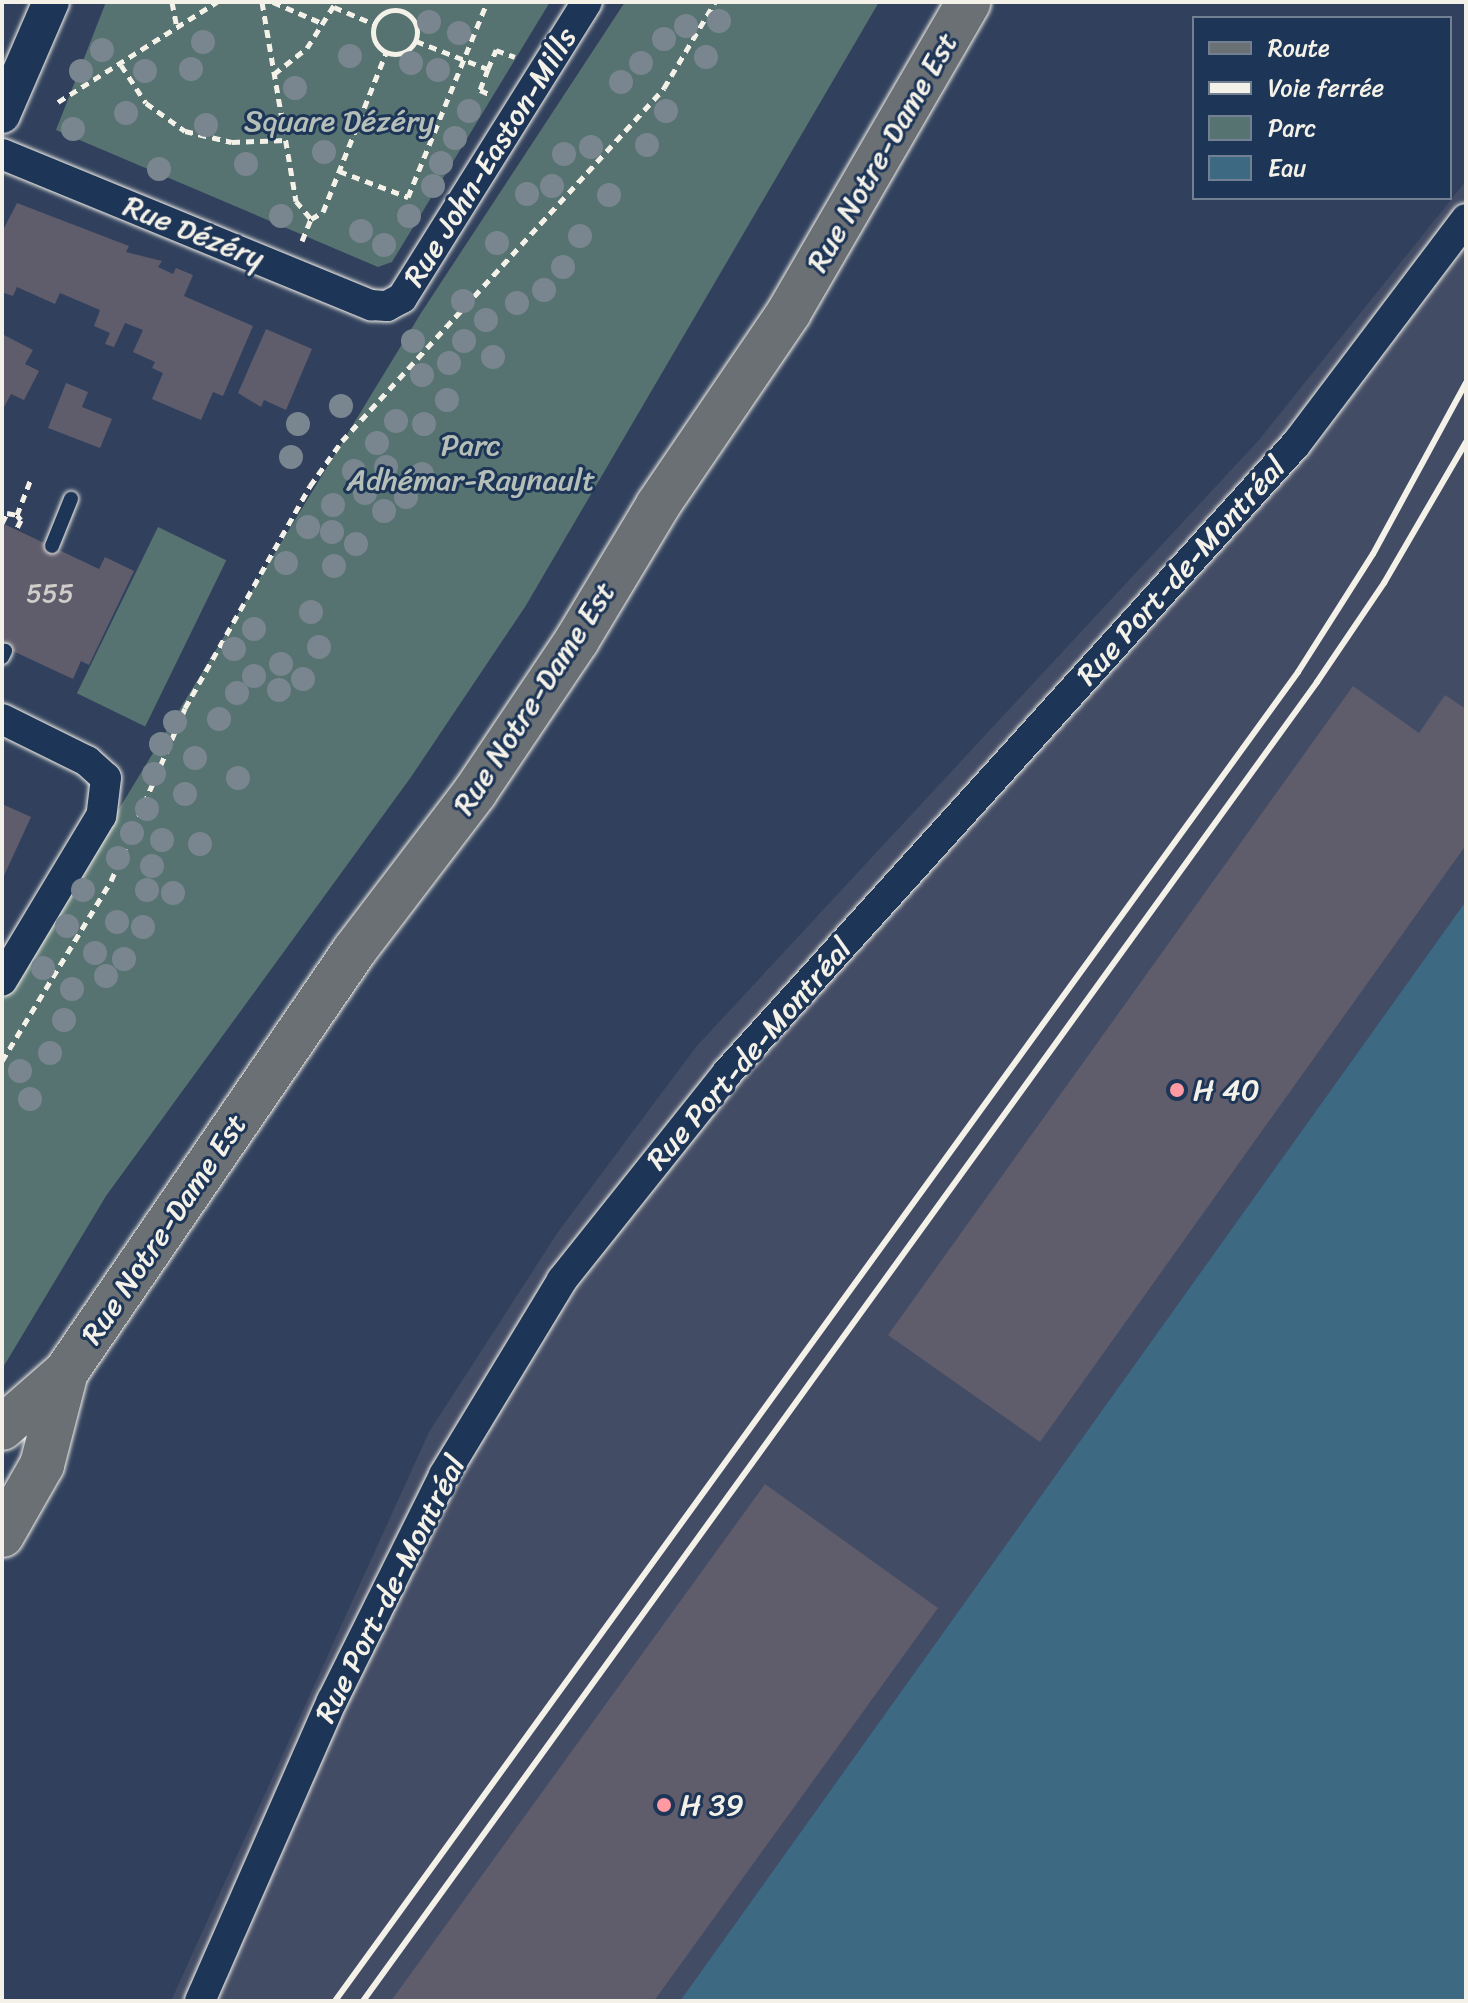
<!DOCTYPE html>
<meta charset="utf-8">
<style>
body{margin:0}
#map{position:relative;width:1468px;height:2003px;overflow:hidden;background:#31415d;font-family:Sriracha,sans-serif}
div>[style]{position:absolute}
.built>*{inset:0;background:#434c65}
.green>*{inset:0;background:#577371;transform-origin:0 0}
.water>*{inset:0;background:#3d6983}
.building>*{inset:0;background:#5f5c6c}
.path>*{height:5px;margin-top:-2.5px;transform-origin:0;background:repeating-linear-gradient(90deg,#f4f1e8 0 8px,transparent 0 14px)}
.path>.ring{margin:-2.5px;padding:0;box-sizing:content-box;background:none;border:5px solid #f4f1e8;border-radius:50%}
.roads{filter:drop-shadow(0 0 2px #f4f1e8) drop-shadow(0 0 2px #f4f1e8)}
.service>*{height:14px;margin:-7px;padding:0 7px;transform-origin:7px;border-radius:7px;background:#1d3557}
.minor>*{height:30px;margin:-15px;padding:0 15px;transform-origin:15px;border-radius:15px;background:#1d3557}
.tertiary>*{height:36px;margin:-18px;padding:0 18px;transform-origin:18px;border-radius:18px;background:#1d3557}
.primary>*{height:44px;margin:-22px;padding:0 22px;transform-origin:22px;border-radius:22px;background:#6a7074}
.rail>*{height:6px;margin:-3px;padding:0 3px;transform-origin:3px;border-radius:3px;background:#f4f1e8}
.trees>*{width:24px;height:24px;margin:-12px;border-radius:50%;background:#7a868f}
.dots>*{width:22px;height:22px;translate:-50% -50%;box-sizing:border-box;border:4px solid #1d3557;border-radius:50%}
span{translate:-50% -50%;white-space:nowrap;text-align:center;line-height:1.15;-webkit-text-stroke:6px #1d3557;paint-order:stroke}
.number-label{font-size:26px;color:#cfccc9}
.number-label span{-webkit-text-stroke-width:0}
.park-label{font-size:30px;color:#b5bfb8}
.street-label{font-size:30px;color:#f4f1e8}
.poi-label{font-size:30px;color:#f4f1e8}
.left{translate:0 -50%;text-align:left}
.frame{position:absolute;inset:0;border:4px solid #f4f1e8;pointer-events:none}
.legend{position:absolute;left:1192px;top:16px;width:260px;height:184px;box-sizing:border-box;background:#1d3557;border:2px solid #738091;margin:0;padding:10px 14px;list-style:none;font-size:24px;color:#f4f1e8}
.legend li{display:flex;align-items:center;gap:16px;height:40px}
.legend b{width:40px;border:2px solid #738091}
</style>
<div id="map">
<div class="built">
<div style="clip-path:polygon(1466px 181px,1466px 901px,680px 2001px,171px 2001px,429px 1432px,558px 1232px,696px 1047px,1259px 440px)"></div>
</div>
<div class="green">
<div style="clip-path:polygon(106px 2px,550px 2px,392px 262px,378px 267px,56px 130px)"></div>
<div style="clip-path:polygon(625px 2px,879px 2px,525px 607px,411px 777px,106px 1196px,2px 1369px,2px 1001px,421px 313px)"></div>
<div style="left:158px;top:527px;width:76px;height:185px;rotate:26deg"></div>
</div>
<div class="water">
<div style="clip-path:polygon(1466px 901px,1466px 2001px,680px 2001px)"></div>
</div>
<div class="building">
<div style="clip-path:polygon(17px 203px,129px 246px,126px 252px,162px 261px,158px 267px,173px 274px,176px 268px,193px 275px,184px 296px,253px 326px,223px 396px,213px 392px,201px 420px,152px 399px,163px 373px,152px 368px,155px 362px,133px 352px,143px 330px,125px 323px,114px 347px,105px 344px,110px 333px,94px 326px,100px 310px,60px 293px,55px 304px,17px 287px,13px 296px,4px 293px,2px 232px)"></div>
<div style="clip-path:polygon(266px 329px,312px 349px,286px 410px,264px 400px,261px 407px,238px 393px)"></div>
<div style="clip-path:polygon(2px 334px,33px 350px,25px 364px,39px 371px,24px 400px,11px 394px,2px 411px)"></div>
<div style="clip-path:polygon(66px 383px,88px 392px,82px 407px,112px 419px,100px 448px,48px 428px)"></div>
<div style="clip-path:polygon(2px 523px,99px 569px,105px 557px,134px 571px,89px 665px,81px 661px,73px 679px,2px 646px)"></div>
<div style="clip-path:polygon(1353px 686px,1419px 733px,1445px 695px,1466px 709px,1466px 845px,1040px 1442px,888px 1335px)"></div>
<div style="clip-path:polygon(2px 804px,31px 817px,2px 880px)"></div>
<div style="clip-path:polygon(765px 1484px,938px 1608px,654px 2001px,391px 2001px)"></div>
</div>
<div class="path">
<div style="left:172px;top:2px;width:26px;rotate:79deg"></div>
<div style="left:262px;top:2px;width:202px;rotate:80.3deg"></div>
<div style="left:296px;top:201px;width:23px;rotate:50deg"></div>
<div style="left:311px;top:219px;width:14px;rotate:-30deg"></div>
<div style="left:323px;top:212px;width:171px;rotate:-68.4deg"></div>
<div style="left:273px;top:2px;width:56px;rotate:23.3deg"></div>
<div style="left:334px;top:7px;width:43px;rotate:23deg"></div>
<div class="ring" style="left:373px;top:10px;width:39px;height:39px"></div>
<div style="left:416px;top:41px;width:77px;rotate:21.3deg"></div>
<div style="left:488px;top:69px;width:21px;rotate:-67deg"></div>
<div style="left:496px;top:50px;width:20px;rotate:20deg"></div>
<div style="left:121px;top:65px;width:45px;rotate:56.7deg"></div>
<div style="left:146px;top:103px;width:48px;rotate:35.7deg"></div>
<div style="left:185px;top:131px;width:48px;rotate:13.2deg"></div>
<div style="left:232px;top:142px;width:54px;rotate:-2.1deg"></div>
<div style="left:488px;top:69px;width:22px;rotate:111deg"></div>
<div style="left:480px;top:90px;width:12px;rotate:24deg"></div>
<div style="left:274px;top:74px;width:42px;rotate:-38.2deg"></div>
<div style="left:307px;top:48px;width:54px;rotate:-57.8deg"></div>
<div style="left:58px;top:102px;width:188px;rotate:-32.2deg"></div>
<div style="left:339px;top:171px;width:74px;rotate:20.6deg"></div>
<div style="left:408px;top:197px;width:210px;rotate:-67.9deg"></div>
<div style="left:302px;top:241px;width:24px;rotate:-68deg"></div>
<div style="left:406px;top:333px;width:26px;rotate:47deg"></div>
<div style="left:17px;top:515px;width:39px;rotate:-69deg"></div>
<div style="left:2px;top:523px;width:11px;rotate:-63deg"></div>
<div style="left:7px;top:513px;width:10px;rotate:11deg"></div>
<div style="left:17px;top:515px;width:6px;rotate:51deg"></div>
<div style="left:21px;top:520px;width:11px;rotate:117deg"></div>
<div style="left:2px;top:1061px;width:210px;rotate:-58.8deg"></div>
<div style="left:111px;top:881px;width:188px;rotate:-66.8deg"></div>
<div style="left:185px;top:708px;width:255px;rotate:-60.6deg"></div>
<div style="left:310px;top:486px;width:55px;rotate:-54.6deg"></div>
<div style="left:342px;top:441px;width:478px;rotate:-47.6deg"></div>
<div style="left:664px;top:88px;width:100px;rotate:-59.3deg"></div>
</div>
<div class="roads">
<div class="service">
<div style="left:52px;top:546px;width:51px;rotate:-68deg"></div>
<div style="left:2px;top:657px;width:7px;rotate:-63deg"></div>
</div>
<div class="minor">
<div style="left:2px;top:154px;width:399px;rotate:22.3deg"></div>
<div style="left:371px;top:305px;width:16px;rotate:4deg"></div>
<div style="left:387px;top:306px;width:17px;rotate:-28deg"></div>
<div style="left:402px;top:298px;width:349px;rotate:-58deg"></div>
<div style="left:2px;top:719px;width:95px;rotate:26.3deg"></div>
<div style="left:87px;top:761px;width:25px;rotate:42deg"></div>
<div style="left:106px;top:778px;width:38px;rotate:97deg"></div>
<div style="left:101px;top:816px;width:192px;rotate:121deg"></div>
<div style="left:200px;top:2001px;width:328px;rotate:-66.3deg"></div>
<div style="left:332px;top:1701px;width:252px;rotate:-63.6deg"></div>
<div style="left:444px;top:1475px;width:228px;rotate:-58.8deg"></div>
<div style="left:562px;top:1280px;width:265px;rotate:-51.4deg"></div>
<div style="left:727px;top:1073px;width:848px;rotate:-47.87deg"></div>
<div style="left:1296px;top:444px;width:282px;rotate:-52.9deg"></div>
</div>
<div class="tertiary">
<div style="left:2px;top:115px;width:123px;rotate:-66.6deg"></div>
</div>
<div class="primary">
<div style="left:2px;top:1428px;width:85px;rotate:-41.2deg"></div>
<div style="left:66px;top:1372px;width:510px;rotate:-55.62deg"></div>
<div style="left:354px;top:951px;width:200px;rotate:-52.7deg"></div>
<div style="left:475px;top:792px;width:183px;rotate:-56.1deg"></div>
<div style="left:577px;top:640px;width:157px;rotate:-59deg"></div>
<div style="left:658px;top:505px;width:233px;rotate:-55.8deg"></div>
<div style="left:789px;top:312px;width:358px;rotate:-59.9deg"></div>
<div style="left:2px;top:1535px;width:81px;rotate:-60.3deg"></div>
<div style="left:42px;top:1465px;width:96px;rotate:-75.5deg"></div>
</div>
</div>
<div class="rail">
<div style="left:335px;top:2001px;width:1641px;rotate:-54.07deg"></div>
<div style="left:1298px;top:672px;width:140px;rotate:-57.6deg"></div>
<div style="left:1373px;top:554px;width:195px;rotate:-61.5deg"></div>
<div style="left:363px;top:2001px;width:1628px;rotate:-54.12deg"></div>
<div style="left:1317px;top:682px;width:120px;rotate:-55.9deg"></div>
<div style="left:1384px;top:583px;width:163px;rotate:-59.8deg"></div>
</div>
<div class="trees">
<div style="left:719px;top:21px"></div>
<div style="left:429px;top:22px"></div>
<div style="left:686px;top:26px"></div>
<div style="left:459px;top:33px"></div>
<div style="left:664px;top:39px"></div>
<div style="left:203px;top:42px"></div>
<div style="left:102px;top:50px"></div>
<div style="left:350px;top:56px"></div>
<div style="left:706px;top:57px"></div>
<div style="left:411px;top:63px"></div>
<div style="left:641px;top:63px"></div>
<div style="left:191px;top:69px"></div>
<div style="left:438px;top:70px"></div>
<div style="left:81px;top:71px"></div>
<div style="left:145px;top:71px"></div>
<div style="left:621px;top:82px"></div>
<div style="left:295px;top:88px"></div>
<div style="left:469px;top:111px"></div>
<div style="left:666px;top:111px"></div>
<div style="left:126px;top:113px"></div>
<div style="left:206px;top:125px"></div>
<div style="left:73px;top:129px"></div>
<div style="left:455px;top:138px"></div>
<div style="left:647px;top:145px"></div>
<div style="left:591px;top:147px"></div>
<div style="left:324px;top:152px"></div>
<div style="left:564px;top:154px"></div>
<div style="left:441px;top:163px"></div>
<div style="left:246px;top:164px"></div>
<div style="left:159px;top:169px"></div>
<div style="left:433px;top:186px"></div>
<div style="left:552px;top:186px"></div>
<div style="left:527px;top:194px"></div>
<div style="left:609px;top:195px"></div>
<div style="left:281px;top:216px"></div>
<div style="left:409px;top:216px"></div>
<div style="left:361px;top:231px"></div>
<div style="left:580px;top:236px"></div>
<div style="left:497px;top:243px"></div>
<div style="left:384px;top:245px"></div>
<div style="left:563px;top:267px"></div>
<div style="left:544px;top:290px"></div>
<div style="left:463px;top:301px"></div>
<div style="left:517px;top:303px"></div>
<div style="left:486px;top:320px"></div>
<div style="left:413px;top:341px"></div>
<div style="left:464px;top:341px"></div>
<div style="left:493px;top:357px"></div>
<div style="left:449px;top:363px"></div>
<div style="left:422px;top:375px"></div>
<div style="left:447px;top:400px"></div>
<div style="left:341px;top:406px"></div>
<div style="left:396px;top:421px"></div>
<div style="left:298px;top:424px"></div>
<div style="left:424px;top:424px"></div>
<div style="left:377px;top:443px"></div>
<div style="left:291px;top:457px"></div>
<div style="left:386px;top:467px"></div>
<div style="left:354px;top:471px"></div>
<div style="left:422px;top:474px"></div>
<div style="left:365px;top:493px"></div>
<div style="left:406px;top:497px"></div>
<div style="left:333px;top:505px"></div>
<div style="left:384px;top:511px"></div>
<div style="left:308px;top:527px"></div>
<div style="left:332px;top:532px"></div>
<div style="left:356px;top:544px"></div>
<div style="left:286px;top:563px"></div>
<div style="left:334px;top:566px"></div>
<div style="left:311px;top:612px"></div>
<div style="left:254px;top:629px"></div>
<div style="left:319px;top:647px"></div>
<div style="left:234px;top:649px"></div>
<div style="left:281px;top:664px"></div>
<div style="left:254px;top:676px"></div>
<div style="left:303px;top:679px"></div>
<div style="left:279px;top:690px"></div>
<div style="left:237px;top:693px"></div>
<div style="left:219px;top:719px"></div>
<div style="left:175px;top:722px"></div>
<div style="left:161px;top:744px"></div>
<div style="left:195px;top:758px"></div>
<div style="left:154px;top:774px"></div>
<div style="left:238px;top:778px"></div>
<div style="left:185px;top:794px"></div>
<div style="left:147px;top:809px"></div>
<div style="left:132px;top:833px"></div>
<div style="left:162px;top:840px"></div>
<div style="left:200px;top:844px"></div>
<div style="left:118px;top:858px"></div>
<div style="left:152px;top:866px"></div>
<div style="left:83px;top:890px"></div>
<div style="left:147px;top:890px"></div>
<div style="left:173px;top:893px"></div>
<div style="left:117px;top:922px"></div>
<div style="left:67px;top:926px"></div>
<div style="left:143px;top:927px"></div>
<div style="left:95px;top:953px"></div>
<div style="left:124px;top:959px"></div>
<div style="left:43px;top:968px"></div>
<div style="left:106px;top:976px"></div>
<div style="left:72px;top:989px"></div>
<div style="left:64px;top:1020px"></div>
<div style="left:50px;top:1053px"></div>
<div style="left:20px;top:1071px"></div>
<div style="left:30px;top:1099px"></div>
</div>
<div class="dots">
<div style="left:1177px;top:1090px;background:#ff9aa2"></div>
<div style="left:664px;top:1805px;background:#ff9aa2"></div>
</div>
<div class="number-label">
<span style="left:50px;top:594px">555</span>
</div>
<div class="park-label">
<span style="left:339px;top:121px">Square Dézéry</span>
<span style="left:471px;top:462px">Parc<br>Adhémar-Raynault</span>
</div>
<div class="street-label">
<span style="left:882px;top:152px;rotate:-60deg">Rue Notre-Dame Est</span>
<span style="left:490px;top:157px;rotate:-58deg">Rue John-Easton-Mills</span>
<span style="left:194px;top:232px;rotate:22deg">Rue Dézéry</span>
<span style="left:1181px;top:571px;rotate:-48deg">Rue Port-de-Montréal</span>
<span style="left:534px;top:698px;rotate:-57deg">Rue Notre-Dame Est</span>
<span style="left:749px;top:1054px;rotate:-49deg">Rue Port-de-Montréal</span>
<span style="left:164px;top:1229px;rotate:-56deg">Rue Notre-Dame Est</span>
<span style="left:390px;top:1589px;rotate:-63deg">Rue Port-de-Montréal</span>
</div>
<div class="poi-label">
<span class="left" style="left:1193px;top:1090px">H 40</span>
<span class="left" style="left:680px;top:1805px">H 39</span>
</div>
<div class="frame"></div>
<ul class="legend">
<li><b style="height:10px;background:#6a7074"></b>Route</li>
<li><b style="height:10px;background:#f4f1e8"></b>Voie ferrée</li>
<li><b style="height:22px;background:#577371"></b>Parc</li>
<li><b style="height:22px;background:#3d6983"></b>Eau</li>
</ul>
</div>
